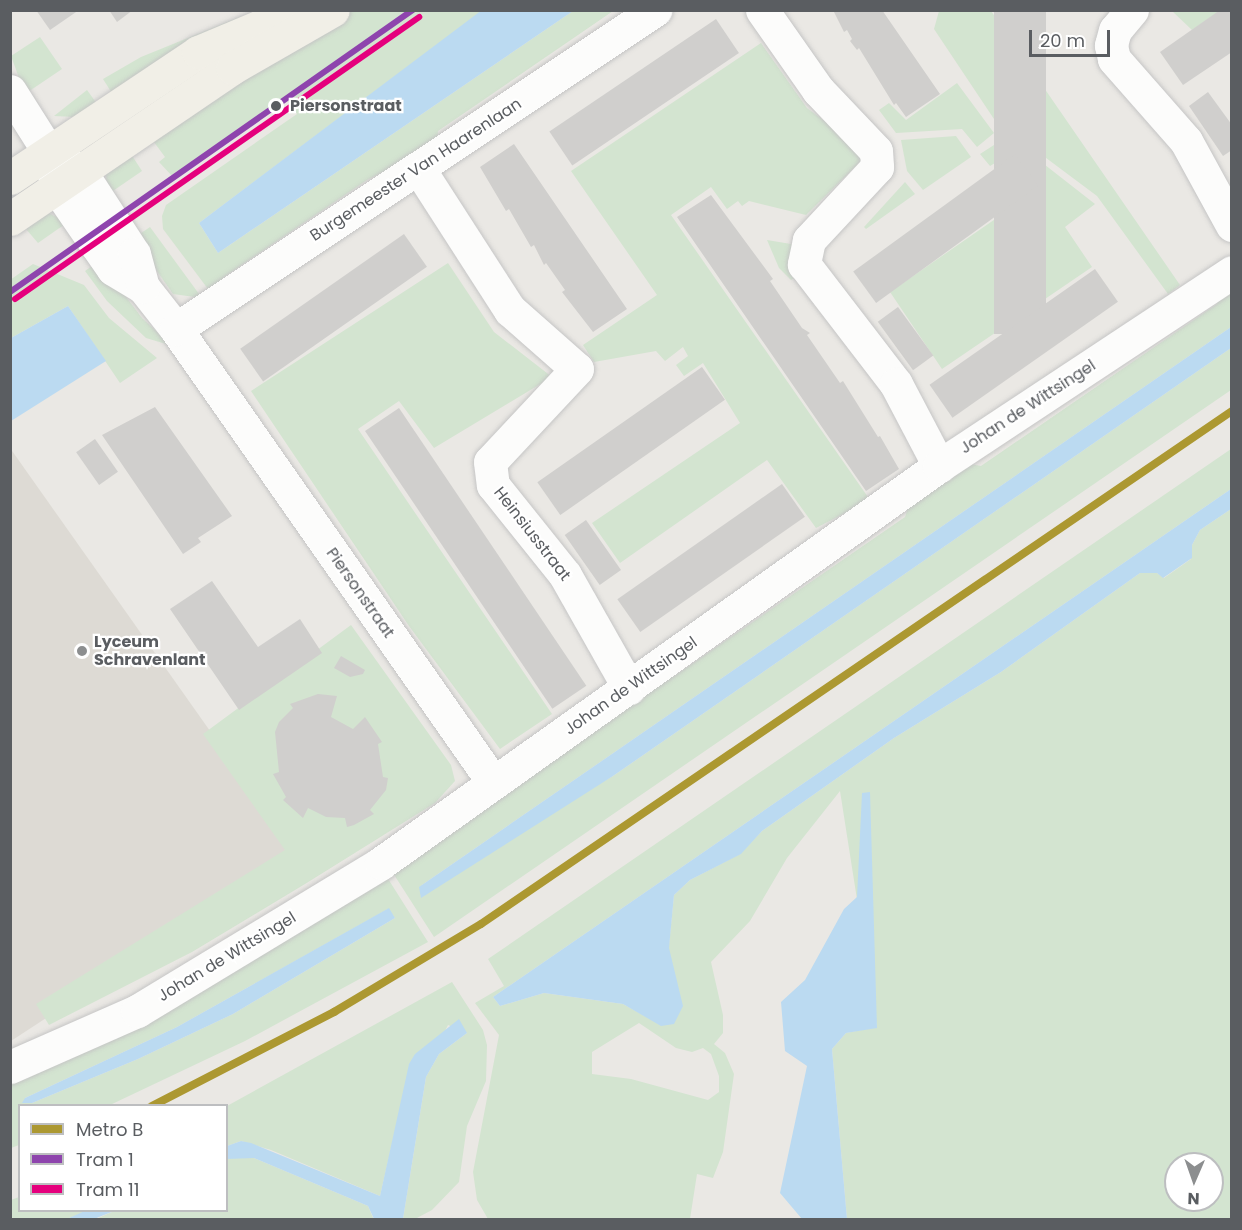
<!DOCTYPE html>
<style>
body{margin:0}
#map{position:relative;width:1242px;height:1230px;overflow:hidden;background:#eae8e4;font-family:Poppins,sans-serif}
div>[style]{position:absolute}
.education>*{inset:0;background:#dddad4}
.green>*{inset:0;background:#d3e4d0}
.water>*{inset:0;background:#bbdaf1}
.building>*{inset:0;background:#d0cfcd;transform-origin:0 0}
.roads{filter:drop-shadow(0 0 2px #c5c5c5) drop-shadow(0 0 2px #c5c5c5)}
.minor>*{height:33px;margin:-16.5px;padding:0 16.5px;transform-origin:16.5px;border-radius:16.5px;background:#fcfcfb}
.major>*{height:33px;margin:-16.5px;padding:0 16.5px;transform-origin:16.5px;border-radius:16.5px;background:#f1efe7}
.tram-1>*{height:6px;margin:-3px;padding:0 3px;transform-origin:3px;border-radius:3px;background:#8e44ad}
.tram-2>*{height:6px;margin:-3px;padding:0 3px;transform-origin:3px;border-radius:3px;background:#e5007d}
.metro-1>*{height:8px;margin:-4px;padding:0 4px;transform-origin:4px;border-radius:4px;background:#ac9831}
.dots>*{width:16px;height:16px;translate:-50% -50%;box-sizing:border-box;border:3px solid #fff;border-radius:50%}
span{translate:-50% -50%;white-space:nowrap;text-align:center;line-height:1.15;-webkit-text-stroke:4.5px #fff;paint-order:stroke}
.stop-label{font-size:16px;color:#5a5d61;font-weight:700}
.left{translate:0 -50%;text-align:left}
.street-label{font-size:16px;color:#5a5d61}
.poi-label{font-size:16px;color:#5a5d61;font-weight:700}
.frame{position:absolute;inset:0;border:12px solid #5a5d61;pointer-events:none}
.legend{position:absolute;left:18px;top:1104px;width:210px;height:108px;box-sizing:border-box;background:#fff;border:2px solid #bdbec0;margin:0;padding:8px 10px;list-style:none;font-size:18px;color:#5a5d61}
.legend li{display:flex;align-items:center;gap:12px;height:30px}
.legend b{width:30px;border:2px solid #bdbec0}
.north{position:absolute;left:1164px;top:1152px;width:60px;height:60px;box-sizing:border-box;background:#fff;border:2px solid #bdbec0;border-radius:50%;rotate:182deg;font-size:16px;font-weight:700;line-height:24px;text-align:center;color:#5a5d61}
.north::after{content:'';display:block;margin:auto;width:21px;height:27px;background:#8c8e8f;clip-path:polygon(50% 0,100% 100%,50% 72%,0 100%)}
.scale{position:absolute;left:1029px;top:30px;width:81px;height:27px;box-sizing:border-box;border:3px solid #5a5d61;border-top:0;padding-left:8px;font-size:18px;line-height:21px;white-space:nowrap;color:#5a5d61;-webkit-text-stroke:4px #fff;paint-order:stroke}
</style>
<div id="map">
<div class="education">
<div style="clip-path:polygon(10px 448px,297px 854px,11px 1041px,10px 1041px)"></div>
</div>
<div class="green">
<div style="clip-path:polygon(349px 11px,482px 11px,199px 223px,218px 253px,573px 11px,613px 11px,438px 131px,437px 144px,367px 180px,224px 277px,214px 297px,163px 229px,162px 216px,166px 205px,297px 114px,285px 98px,172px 176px,159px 162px,165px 157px,148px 134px)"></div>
<div style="clip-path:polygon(939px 11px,991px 11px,1180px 285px,1168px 294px,1097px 196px,994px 119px,934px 29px)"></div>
<div style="clip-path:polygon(1172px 11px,1220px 11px,1192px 30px)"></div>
<div style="clip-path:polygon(242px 16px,115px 98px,103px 79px,141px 57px)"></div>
<div style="clip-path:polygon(40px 37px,62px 69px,25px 94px,11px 56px)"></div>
<div style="clip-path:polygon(761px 43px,807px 108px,857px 145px,865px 157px,806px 215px,749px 201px,742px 206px,738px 201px,727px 209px,711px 187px,671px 215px,870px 500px,816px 528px,767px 460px,620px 563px,592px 523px,740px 423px,703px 363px,684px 376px,676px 365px,688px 356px,683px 347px,665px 361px,656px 351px,594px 362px,583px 345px,657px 295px,571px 171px)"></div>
<div style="clip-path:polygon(957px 83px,994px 133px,977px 147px,962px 129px,896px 133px,879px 110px,889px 103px,906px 120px)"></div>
<div style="clip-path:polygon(87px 90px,100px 108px,75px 117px,54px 116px)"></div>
<div style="clip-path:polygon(956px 136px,971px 157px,923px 190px,907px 171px,901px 140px)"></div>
<div style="clip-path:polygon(1008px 136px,1095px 204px,1065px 227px,1092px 267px,942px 369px,890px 292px,1040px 188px,1015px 151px,990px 166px,980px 154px)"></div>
<div style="clip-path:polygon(127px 148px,142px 171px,107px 195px,106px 173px)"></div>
<div style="clip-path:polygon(905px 182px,915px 194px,866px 229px,864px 227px)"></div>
<div style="clip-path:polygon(48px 213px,68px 222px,38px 243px,20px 222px)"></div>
<div style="clip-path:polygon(150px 227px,202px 298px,173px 294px,134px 238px)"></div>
<div style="clip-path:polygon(767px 240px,797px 245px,799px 275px,791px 280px,779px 268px)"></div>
<div style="clip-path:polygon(99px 261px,142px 318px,167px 341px,166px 344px,146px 338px,107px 301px,85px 271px)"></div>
<div style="clip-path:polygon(448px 263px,494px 332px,552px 377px,434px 448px,399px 401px,358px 429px,552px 714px,500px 749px,409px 626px,251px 391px)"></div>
<div style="clip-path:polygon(33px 264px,84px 285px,109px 318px,157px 358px,120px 383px,68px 306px,11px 338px,10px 280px)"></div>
<div style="clip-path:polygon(1231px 283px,1231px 327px,419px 887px,613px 776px,1231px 348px,1231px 390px,434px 937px,391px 870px,662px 675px,673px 677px,905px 517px,909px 505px,970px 464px,981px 466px,1217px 304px,1220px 291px)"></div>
<div style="clip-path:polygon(evenodd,1231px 449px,1231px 489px,493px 997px,500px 1006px,544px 993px,623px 1004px,661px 1025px,674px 895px,690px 880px,740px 854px,762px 831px,894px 738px,1001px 672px,1140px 573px,1157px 573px,1164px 578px,1191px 559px,1192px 545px,1200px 530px,1231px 509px,1231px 1219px,847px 1219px,832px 1049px,846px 1033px,877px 1027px,840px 791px,787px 858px,750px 921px,711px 962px,723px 1015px,723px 1033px,714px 1044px,725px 1053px,734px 1074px,723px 1152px,713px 1178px,697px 1174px,690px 1219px,488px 1219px,477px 1200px,473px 1172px,499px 1035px,475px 1003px,504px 986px,488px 959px,1231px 449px,639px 1023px,676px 1048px,692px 1052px,703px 1048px,711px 1054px,719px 1076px,719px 1092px,708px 1100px,631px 1079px,592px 1074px,592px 1052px,639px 1023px,1231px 449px,1176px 1164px,1212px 1164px,1212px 1200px,1176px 1200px,1176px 1164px)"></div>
<div style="clip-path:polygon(351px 625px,451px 765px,455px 781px,435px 803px,305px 884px,192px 952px,49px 1025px,36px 1004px,285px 850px,203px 734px)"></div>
<div style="clip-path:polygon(evenodd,385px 874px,428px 942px,245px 1041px,110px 1105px,20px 1106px,19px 1145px,11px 1148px,11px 1083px,385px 874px,388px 909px,395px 918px,233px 1014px,138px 1059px,32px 1103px,25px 1098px,177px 1027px,388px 909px)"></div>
<div style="clip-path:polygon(452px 982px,483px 1030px,487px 1045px,486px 1081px,467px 1126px,459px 1182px,432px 1210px,415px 1219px,403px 1219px,426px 1077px,439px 1054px,467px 1033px,448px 1025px,394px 1135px,380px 1196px,271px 1150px,241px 1141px,227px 1146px,227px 1106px)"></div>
<div style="clip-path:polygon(237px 1156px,254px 1158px,361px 1203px,368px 1206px,374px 1220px,94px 1220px,114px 1211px,226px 1210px,227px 1159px)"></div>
<div style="clip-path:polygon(19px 1197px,20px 1210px,87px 1211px,67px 1219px,11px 1219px,11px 1200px)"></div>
</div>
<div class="water">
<div style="clip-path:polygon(482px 10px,573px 11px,218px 253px,199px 223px)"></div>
<div style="clip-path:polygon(68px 306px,106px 361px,11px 421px,11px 338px)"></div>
<div style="clip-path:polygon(1231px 327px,1231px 348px,613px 776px,421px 898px,419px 887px)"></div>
<div style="clip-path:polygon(1231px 489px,1231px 509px,1200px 530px,1192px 545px,1192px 558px,1163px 578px,1157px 573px,1140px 573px,1001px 672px,894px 738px,762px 831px,741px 854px,690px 880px,674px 895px,669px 948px,683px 1006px,674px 1024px,661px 1026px,623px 1004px,544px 993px,500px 1006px,493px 997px)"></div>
<div style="clip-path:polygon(870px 792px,877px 1028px,846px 1033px,832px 1049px,847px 1219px,802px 1219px,780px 1193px,807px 1066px,785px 1051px,781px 1002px,805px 980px,844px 909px,857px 897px,862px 793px)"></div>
<div style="clip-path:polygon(389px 908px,395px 918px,233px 1014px,138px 1059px,32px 1103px,22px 1103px,25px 1098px,177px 1027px)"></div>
<div style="clip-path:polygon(459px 1019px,467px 1033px,439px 1054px,426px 1077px,403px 1219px,374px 1219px,368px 1206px,361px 1203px,254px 1158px,227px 1159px,227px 1146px,241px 1141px,251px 1143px,380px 1196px,409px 1064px,415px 1054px)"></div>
<div style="clip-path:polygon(87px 1210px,114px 1210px,114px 1211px,94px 1219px,67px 1219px)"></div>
</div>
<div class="building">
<div style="clip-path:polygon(36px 10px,79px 10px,50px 30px)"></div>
<div style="clip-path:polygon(109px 10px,133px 10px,117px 22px)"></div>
<div style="clip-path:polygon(833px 10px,882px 10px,940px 94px,906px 117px,896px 103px,894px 105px,859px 48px,857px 50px,850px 41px,852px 39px,847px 30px,844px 32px)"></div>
<div style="left:994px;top:10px;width:52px;height:324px"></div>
<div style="clip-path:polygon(1220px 10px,1232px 10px,1232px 52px,1183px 85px,1160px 52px)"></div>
<div style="left:716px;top:19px;width:41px;height:201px;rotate:56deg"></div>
<div style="clip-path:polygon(1208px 92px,1232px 125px,1232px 150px,1223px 156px,1189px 106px)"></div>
<div style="clip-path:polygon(514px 144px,627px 309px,593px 332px,562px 292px,565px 290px,546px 263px,544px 265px,534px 245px,531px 247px,509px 209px,506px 211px,480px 167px)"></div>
<div style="left:1015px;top:154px;width:39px;height:200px;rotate:54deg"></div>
<div style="clip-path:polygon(711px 195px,773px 279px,770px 281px,802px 328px,810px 333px,807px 335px,840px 383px,843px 381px,878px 437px,880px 436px,899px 469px,866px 491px,677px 217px)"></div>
<div style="left:404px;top:234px;width:40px;height:200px;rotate:55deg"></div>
<div style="left:1095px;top:269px;width:40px;height:202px;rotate:55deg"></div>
<div style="left:898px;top:307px;width:60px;height:25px;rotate:54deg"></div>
<div style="left:702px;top:367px;width:40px;height:201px;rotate:55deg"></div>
<div style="clip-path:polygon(155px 407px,232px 516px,198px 538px,201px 542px,183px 554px,102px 435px)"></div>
<div style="left:399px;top:408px;width:335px;height:41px;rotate:56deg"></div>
<div style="left:95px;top:439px;width:40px;height:23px;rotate:55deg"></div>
<div style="left:782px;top:484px;width:40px;height:201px;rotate:55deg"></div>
<div style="left:586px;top:520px;width:61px;height:26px;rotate:55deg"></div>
<div style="clip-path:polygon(212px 581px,258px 647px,300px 619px,322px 653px,239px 710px,170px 609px)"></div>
<div style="clip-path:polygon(341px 656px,365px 670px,363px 674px,350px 677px,334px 668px)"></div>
<div style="clip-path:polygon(318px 694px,337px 696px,331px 717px,353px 729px,365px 717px,382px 742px,378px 744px,383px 777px,388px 778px,386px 790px,370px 810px,374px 814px,354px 825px,347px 827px,345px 818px,326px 817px,308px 808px,303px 818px,283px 800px,286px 797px,273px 774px,279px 772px,275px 732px,279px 722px,293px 708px,290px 704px)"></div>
</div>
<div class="roads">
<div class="minor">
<div style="left:762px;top:10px;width:98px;rotate:55deg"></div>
<div style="left:818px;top:90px;width:84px;rotate:46.4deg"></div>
<div style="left:876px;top:151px;width:16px;rotate:86deg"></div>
<div style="left:877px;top:167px;width:100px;rotate:133deg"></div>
<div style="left:809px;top:240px;width:25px;rotate:102deg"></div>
<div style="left:804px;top:264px;width:151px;rotate:52.5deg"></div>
<div style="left:896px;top:384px;width:93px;rotate:62.3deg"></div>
<div style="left:1132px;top:10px;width:26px;rotate:130deg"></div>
<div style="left:1115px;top:30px;width:16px;rotate:105deg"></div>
<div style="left:1111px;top:45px;width:14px;rotate:78deg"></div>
<div style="left:1114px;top:59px;width:109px;rotate:48.7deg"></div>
<div style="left:1186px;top:141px;width:96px;rotate:61.3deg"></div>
<div style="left:10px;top:91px;width:71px;rotate:57.7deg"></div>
<div style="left:48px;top:151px;width:38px;rotate:76deg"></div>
<div style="left:57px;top:188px;width:70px;rotate:55.4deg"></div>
<div style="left:97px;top:246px;width:28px;rotate:55deg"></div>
<div style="left:113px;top:269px;width:35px;rotate:31deg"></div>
<div style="left:143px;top:287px;width:53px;rotate:51.8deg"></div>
<div style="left:176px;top:329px;width:553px;rotate:55.02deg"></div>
<div style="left:57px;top:157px;width:27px;rotate:31deg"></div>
<div style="left:80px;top:171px;width:99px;rotate:57deg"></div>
<div style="left:134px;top:254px;width:34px;rotate:75deg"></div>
<div style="left:419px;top:169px;width:168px;rotate:57.2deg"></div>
<div style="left:510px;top:310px;width:89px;rotate:41.4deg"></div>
<div style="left:577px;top:369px;width:127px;rotate:133.1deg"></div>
<div style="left:490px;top:462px;width:23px;rotate:83deg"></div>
<div style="left:493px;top:485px;width:115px;rotate:51.3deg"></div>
<div style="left:565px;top:575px;width:130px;rotate:60.5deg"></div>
<div style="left:176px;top:329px;width:576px;rotate:-33.66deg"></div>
<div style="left:10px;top:1067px;width:139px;rotate:-23.8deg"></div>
<div style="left:137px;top:1011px;width:285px;rotate:-31.2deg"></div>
<div style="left:381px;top:863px;width:685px;rotate:-35.43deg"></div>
<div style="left:939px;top:466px;width:351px;rotate:-33.5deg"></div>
</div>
<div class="major">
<div style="left:10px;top:178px;width:226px;rotate:-33.8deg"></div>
<div style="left:198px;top:52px;width:106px;rotate:-22.7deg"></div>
<div style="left:10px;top:219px;width:268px;rotate:-34.2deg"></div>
<div style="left:232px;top:68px;width:116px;rotate:-29.9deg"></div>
</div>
</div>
<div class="tram-1">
<div style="left:10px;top:292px;width:492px;rotate:-35deg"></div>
</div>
<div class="tram-2">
<div style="left:15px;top:299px;width:493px;rotate:-34.9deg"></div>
</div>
<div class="metro-1">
<div style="left:152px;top:1106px;width:205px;rotate:-27.3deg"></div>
<div style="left:334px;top:1012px;width:171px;rotate:-30.9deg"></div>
<div style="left:481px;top:924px;width:909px;rotate:-34.34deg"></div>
</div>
<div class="dots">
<div style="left:276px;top:106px;background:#5a5d61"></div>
<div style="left:82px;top:651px;background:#8c8e8f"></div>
</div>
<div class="stop-label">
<span class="left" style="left:290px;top:106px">Piersonstraat</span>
</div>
<div class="street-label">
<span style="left:416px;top:170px;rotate:-33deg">Burgemeester Van Haarenlaan</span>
<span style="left:1028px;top:407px;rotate:-33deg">Johan de Wittsingel</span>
<span style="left:532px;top:534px;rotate:52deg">Heinsiusstraat</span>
<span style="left:360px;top:593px;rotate:55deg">Piersonstraat</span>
<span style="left:631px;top:686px;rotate:-35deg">Johan de Wittsingel</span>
<span style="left:227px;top:957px;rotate:-31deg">Johan de Wittsingel</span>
</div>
<div class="poi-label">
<span class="left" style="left:94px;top:651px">Lyceum<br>Schravenlant</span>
</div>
<div class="frame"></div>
<ul class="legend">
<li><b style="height:8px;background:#ac9831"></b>Metro B</li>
<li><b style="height:8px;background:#8e44ad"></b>Tram 1</li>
<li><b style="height:8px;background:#e5007d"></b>Tram 11</li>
</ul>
<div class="north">N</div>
<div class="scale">20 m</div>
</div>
